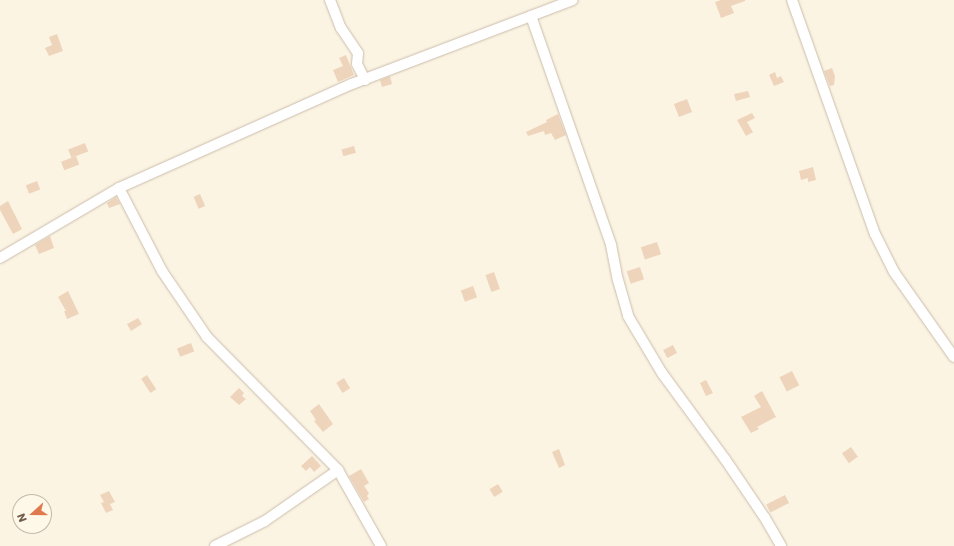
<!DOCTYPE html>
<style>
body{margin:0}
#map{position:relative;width:954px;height:546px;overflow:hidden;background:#fbf4e3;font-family:Poppins,sans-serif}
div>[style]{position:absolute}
.building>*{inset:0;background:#efd4bc;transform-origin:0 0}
.roads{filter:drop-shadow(0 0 1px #ccbcab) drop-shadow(0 0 1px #ccbcab)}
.minor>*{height:10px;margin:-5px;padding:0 5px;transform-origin:5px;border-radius:5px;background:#fff}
span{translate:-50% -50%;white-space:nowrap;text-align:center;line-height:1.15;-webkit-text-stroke:3.5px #fef8e9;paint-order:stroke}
.north{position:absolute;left:12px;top:494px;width:40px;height:40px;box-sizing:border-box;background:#fef8e9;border:1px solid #c6baaa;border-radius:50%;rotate:249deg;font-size:11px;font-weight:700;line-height:16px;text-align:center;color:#725c4b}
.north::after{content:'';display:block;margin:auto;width:14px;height:18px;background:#e07a4e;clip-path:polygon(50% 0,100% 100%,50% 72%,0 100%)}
</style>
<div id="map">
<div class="building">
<div style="clip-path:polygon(721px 0,745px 0,745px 1px,731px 6px,734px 13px,721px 18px,715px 2px)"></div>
<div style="clip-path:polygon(57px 34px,63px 51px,49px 56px,45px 48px,52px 45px,49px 37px)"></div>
<div style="clip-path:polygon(346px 55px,354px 75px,338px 82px,333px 70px,343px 66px,339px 58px)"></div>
<div style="clip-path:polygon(832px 68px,835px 76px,834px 85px,830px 86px,824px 71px)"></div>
<div style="clip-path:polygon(775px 72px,777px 78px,781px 76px,784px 82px,774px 86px,769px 75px)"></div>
<div style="clip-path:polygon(390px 76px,392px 84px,382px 87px,380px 80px)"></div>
<div style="clip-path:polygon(748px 91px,750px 97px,736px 101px,734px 94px)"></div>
<div style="left:687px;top:99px;width:14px;height:14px;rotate:69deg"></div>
<div style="clip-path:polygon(752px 113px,755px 118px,747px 122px,753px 132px,746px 136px,737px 120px)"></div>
<div style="clip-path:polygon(558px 114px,566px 135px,555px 140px,551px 133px,545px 135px,544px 131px,528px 136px,526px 132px,547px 122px,546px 120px)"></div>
<div style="left:85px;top:143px;width:9px;height:18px;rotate:69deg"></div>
<div style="left:354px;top:146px;width:7px;height:13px;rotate:74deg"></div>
<div style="left:76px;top:156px;width:9px;height:16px;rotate:69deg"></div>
<div style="clip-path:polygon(813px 167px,816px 180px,808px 182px,808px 178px,801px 180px,799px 171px)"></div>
<div style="left:37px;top:181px;width:9px;height:12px;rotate:69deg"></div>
<div style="left:200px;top:194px;width:13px;height:7px;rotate:67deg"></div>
<div style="clip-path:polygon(116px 197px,120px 204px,109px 208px,107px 203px)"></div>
<div style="clip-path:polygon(8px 201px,22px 229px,13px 234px,0 210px,0 206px)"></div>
<div style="clip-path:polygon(50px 236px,54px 248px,39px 254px,35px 245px)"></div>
<div style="left:657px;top:242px;width:13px;height:17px;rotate:72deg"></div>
<div style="left:640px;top:267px;width:13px;height:14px;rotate:72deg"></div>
<div style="left:494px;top:272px;width:18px;height:9px;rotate:71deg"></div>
<div style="left:473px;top:286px;width:12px;height:13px;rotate:70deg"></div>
<div style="clip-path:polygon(68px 291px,79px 314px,67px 319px,64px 311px,66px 311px,58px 297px)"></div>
<div style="clip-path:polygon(138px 318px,142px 324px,131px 331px,127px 324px)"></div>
<div style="left:191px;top:343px;width:9px;height:15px;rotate:69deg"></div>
<div style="left:673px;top:345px;width:9px;height:11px;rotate:63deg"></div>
<div style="left:792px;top:371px;width:16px;height:14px;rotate:63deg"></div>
<div style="left:147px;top:375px;width:17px;height:7px;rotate:57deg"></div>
<div style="left:344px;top:378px;width:12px;height:9px;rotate:59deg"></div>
<div style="clip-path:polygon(706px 380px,713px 393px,706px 396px,700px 383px)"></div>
<div style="clip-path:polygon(239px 388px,244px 393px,242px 396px,246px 399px,239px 405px,230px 397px)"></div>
<div style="clip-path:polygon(762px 391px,776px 417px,757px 427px,759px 429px,751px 433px,741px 417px,761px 407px,754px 396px)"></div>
<div style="clip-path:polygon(319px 404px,333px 424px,323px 432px,314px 421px,316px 420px,310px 411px)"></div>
<div style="left:851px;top:447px;width:12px;height:11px;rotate:55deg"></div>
<div style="clip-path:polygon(559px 449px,565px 465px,559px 468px,552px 452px)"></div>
<div style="clip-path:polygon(312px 456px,321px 466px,314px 472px,310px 467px,306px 471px,301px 466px)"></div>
<div style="clip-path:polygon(361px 469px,369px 483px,364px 486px,369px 493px,367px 496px,369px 499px,364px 502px,349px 476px)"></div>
<div style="left:498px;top:484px;width:9px;height:10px;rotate:58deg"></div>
<div style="clip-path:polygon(109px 491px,115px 502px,110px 504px,113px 510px,106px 513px,101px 503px,104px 502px,100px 495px)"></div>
<div style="left:785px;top:495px;width:9px;height:21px;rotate:63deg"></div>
</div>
<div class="roads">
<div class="minor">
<div style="left:330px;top:0;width:30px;rotate:69deg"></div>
<div style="left:341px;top:28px;width:30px;rotate:56deg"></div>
<div style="left:358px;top:53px;width:11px;rotate:95deg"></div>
<div style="left:357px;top:64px;width:18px;rotate:63deg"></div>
<div style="left:792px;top:0;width:248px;rotate:70.5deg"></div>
<div style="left:875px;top:234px;width:42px;rotate:63.4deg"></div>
<div style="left:894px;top:272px;width:104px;rotate:54.8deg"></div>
<div style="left:531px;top:16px;width:243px;rotate:70.7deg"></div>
<div style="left:611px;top:245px;width:36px;rotate:79deg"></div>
<div style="left:618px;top:280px;width:37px;rotate:74deg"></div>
<div style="left:628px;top:316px;width:66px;rotate:59.2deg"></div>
<div style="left:662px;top:373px;width:107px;rotate:53.8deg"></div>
<div style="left:725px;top:459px;width:71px;rotate:55.9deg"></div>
<div style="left:765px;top:518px;width:32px;rotate:60deg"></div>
<div style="left:119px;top:188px;width:93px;rotate:62.6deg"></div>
<div style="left:162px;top:271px;width:80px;rotate:55.7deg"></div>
<div style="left:207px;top:337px;width:187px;rotate:45.4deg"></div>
<div style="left:338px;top:470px;width:87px;rotate:60.5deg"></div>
<div style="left:0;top:258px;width:138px;rotate:-30.5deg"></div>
<div style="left:119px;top:188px;width:255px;rotate:-24.1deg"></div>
<div style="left:352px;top:84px;width:236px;rotate:-20.8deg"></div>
<div style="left:215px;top:546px;width:56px;rotate:-26.6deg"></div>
<div style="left:265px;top:521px;width:89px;rotate:-34.9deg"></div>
</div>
</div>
<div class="north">N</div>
</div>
